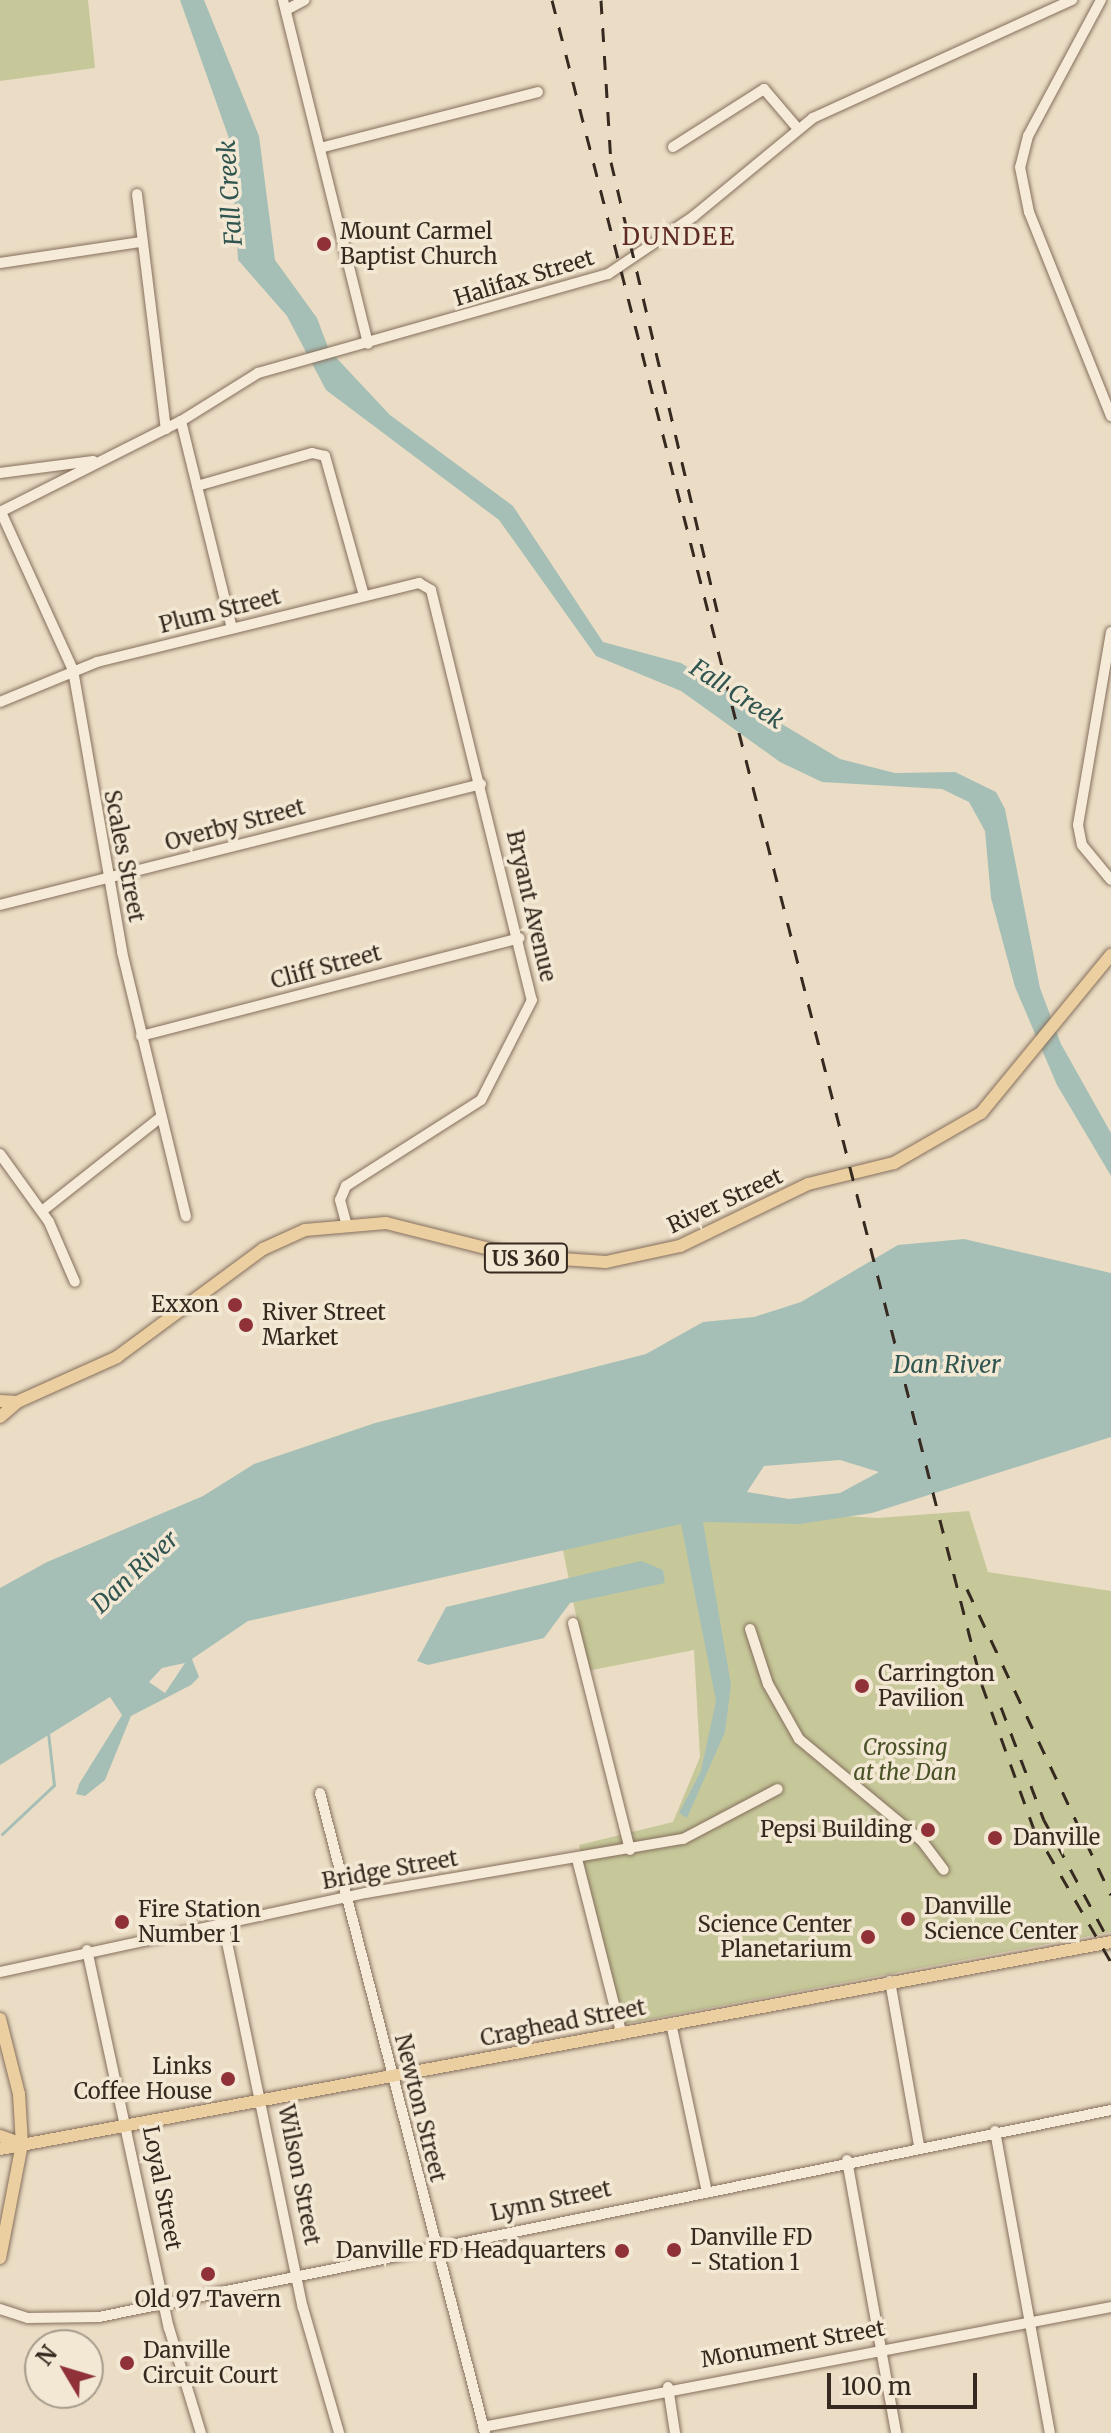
<!DOCTYPE html>
<style>
body{margin:0}
#map{position:relative;width:1111px;height:2433px;overflow:hidden;background:#ebddc5;font-family:Merriweather,serif}
div>[style]{position:absolute}
.green>*{inset:0;background:#c6c89a}
.water>*{inset:0;background:#a6bfb6}
.stream>*{height:3px;margin:-1.5px;padding:0 1.5px;transform-origin:1.5px;border-radius:1.5px;background:#a6bfb6}
.roads{filter:drop-shadow(0 0 2px #856f5c) drop-shadow(0 0 2px #856f5c)}
.minor>*{height:10px;margin:-5px;padding:0 5px;transform-origin:5px;border-radius:5px;background:#f6ebd8}
.major>*{height:12px;margin:-6px;padding:0 6px;transform-origin:6px;border-radius:6px;background:#eccfa0}
.rail>*{height:3px;margin-top:-1.5px;transform-origin:0;background:repeating-linear-gradient(90deg,#36291f 0 14px,transparent 0 28px)}
.dots>*{width:22px;height:22px;translate:-50% -50%;box-sizing:border-box;border:4px solid #f3e8d4;border-radius:50%}
span{translate:-50% -50%;white-space:nowrap;text-align:center;line-height:1.15;-webkit-text-stroke:7px #f3e8d4;paint-order:stroke}
.shield-label span{padding:2px 6px;background:#f3e8d4;border:2px solid;border-radius:6px;-webkit-text-stroke-width:0}
.shield-label{font-size:20px;color:#36291f;font-weight:700}
.poi-label{font-size:22px;color:#36291f}
.left{translate:0 -50%;text-align:left}
.right{translate:-100% -50%;text-align:right}
.street-label{font-size:22px;color:#36291f}
.park-label{font-size:22px;color:#495127;font-style:italic}
.water-label{font-size:24px;color:#305550;font-style:italic}
.neighbourhood-label{font-size:24px;color:#5f2b22;letter-spacing:2px}
.north{position:absolute;left:24px;top:2329px;width:80px;height:80px;box-sizing:border-box;background:#f3e8d4;border:2px solid #a79c8c;border-radius:50%;rotate:308deg;font-size:22px;font-weight:700;line-height:32px;text-align:center;color:#36291f}
.north::after{content:'';display:block;margin:auto;width:28px;height:36px;background:#8f3137;clip-path:polygon(50% 0,100% 100%,50% 72%,0 100%)}
.scale{position:absolute;left:827px;top:2373px;width:150px;height:36px;box-sizing:border-box;border:4px solid #36291f;border-top:0;padding-left:10px;font-size:24px;line-height:28px;white-space:nowrap;color:#36291f;-webkit-text-stroke:6px #f3e8d4;paint-order:stroke}
</style>
<div id="map">
<div class="green">
<div style="clip-path:polygon(0 0,88px 0,95px 68px,0 81px)"></div>
<div style="clip-path:polygon(969px 1511px,988px 1572px,1111px 1591px,1111px 1932px,624px 2024px,579px 1845px,673px 1822px,700px 1757px,694px 1650px,587px 1671px,560px 1535px,774px 1512px,878px 1518px)"></div>
</div>
<div class="water">
<div style="clip-path:polygon(180px 0,204px 0,259px 136px,275px 260px,317px 318px,329px 350px,390px 415px,513px 506px,603px 642px,681px 663px,840px 759px,895px 773px,955px 772px,996px 792px,1005px 809px,1040px 988px,1061px 1044px,1111px 1133px,1111px 1176px,1057px 1085px,1015px 987px,991px 898px,985px 831px,969px 802px,942px 789px,822px 782px,780px 762px,681px 691px,596px 656px,499px 520px,326px 390px,287px 316px,238px 260px,231px 144px)"></div>
<div style="clip-path:polygon(evenodd,964px 1239px,1111px 1273px,1111px 1437px,872px 1513px,800px 1524px,703px 1522px,731px 1685px,725px 1732px,687px 1818px,679px 1813px,701px 1771px,716px 1701px,681px 1524px,248px 1621px,192px 1659px,199px 1677px,191px 1685px,131px 1716px,105px 1780px,85px 1796px,76px 1794px,79px 1784px,122px 1715px,110px 1697px,0 1765px,0 1588px,47px 1562px,203px 1496px,254px 1464px,375px 1423px,646px 1354px,703px 1322px,754px 1317px,801px 1302px,898px 1245px,964px 1239px,840px 1460px,879px 1472px,840px 1493px,789px 1499px,747px 1492px,764px 1466px,840px 1460px,964px 1239px,185px 1663px,165px 1693px,149px 1682px,162px 1668px,185px 1663px)"></div>
<div style="clip-path:polygon(641px 1561px,663px 1570px,665px 1583px,570px 1603px,544px 1638px,428px 1665px,417px 1661px,446px 1607px)"></div>
</div>
<div class="stream">
<div style="left:2px;top:1834px;width:71px;rotate:-43.3deg"></div>
<div style="left:54px;top:1785px;width:53px;rotate:-96.5deg"></div>
</div>
<div class="roads">
<div class="minor">
<div style="left:283px;top:0;width:354px;rotate:76.1deg"></div>
<div style="left:1101px;top:0;width:154px;rotate:118.2deg"></div>
<div style="left:1028px;top:136px;width:32px;rotate:104deg"></div>
<div style="left:1020px;top:167px;width:46px;rotate:78.7deg"></div>
<div style="left:1029px;top:212px;width:220px;rotate:68.1deg"></div>
<div style="left:286px;top:10px;width:21px;rotate:-28deg"></div>
<div style="left:673px;top:147px;width:108px;rotate:-32.5deg"></div>
<div style="left:764px;top:89px;width:52px;rotate:49.6deg"></div>
<div style="left:320px;top:148px;width:225px;rotate:-14.4deg"></div>
<div style="left:137px;top:194px;width:237px;rotate:83deg"></div>
<div style="left:0;top:263px;width:143px;rotate:-8.5deg"></div>
<div style="left:181px;top:421px;width:213px;rotate:76.2deg"></div>
<div style="left:0;top:473px;width:94px;rotate:-7.4deg"></div>
<div style="left:197px;top:486px;width:120px;rotate:-16deg"></div>
<div style="left:312px;top:453px;width:13px;rotate:13deg"></div>
<div style="left:325px;top:456px;width:145px;rotate:74.4deg"></div>
<div style="left:0;top:512px;width:203px;rotate:-26.7deg"></div>
<div style="left:181px;top:421px;width:91px;rotate:-31.9deg"></div>
<div style="left:258px;top:373px;width:364px;rotate:-15.8deg"></div>
<div style="left:608px;top:274px;width:104px;rotate:-34deg"></div>
<div style="left:694px;top:216px;width:154px;rotate:-39.5deg"></div>
<div style="left:813px;top:118px;width:285px;rotate:-24.5deg"></div>
<div style="left:1px;top:512px;width:174px;rotate:65.5deg"></div>
<div style="left:73px;top:670px;width:286px;rotate:80.1deg"></div>
<div style="left:122px;top:952px;width:272px;rotate:76.4deg"></div>
<div style="left:1111px;top:632px;width:196px;rotate:99.7deg"></div>
<div style="left:1078px;top:825px;width:20px;rotate:79deg"></div>
<div style="left:1082px;top:845px;width:45px;rotate:50.4deg"></div>
<div style="left:0;top:702px;width:105px;rotate:-22.4deg"></div>
<div style="left:97px;top:662px;width:332px;rotate:-13.8deg"></div>
<div style="left:419px;top:583px;width:14px;rotate:30deg"></div>
<div style="left:431px;top:590px;width:422px;rotate:76.2deg"></div>
<div style="left:532px;top:1000px;width:112px;rotate:117deg"></div>
<div style="left:481px;top:1100px;width:160px;rotate:147.5deg"></div>
<div style="left:346px;top:1186px;width:15px;rotate:113deg"></div>
<div style="left:340px;top:1200px;width:23px;rotate:75deg"></div>
<div style="left:0;top:905px;width:496px;rotate:-14.1deg"></div>
<div style="left:141px;top:1036px;width:391px;rotate:-14.5deg"></div>
<div style="left:0;top:1154px;width:84px;rotate:54.2deg"></div>
<div style="left:49px;top:1222px;width:65px;rotate:66.6deg"></div>
<div style="left:42px;top:1211px;width:152px;rotate:-38.3deg"></div>
<div style="left:573px;top:1623px;width:234px;rotate:75.9deg"></div>
<div style="left:750px;top:1629px;width:58px;rotate:71.9deg"></div>
<div style="left:768px;top:1684px;width:63px;rotate:60.6deg"></div>
<div style="left:799px;top:1739px;width:160px;rotate:39.7deg"></div>
<div style="left:922px;top:1841px;width:36px;rotate:53deg"></div>
<div style="left:320px;top:1793px;width:661px;rotate:75.54deg"></div>
<div style="left:577px;top:1859px;width:179px;rotate:75.7deg"></div>
<div style="left:223px;top:1923px;width:393px;rotate:78.3deg"></div>
<div style="left:303px;top:2308px;width:130px;rotate:73.9deg"></div>
<div style="left:87px;top:1950px;width:387px;rotate:77.8deg"></div>
<div style="left:169px;top:2328px;width:110px;rotate:73.1deg"></div>
<div style="left:0;top:1972px;width:374px;rotate:-12.2deg"></div>
<div style="left:366px;top:1893px;width:322px;rotate:-9.7deg"></div>
<div style="left:683px;top:1839px;width:107px;rotate:-27.8deg"></div>
<div style="left:890px;top:1981px;width:167px;rotate:80deg"></div>
<div style="left:671px;top:2023px;width:168px;rotate:78deg"></div>
<div style="left:995px;top:2131px;width:307px;rotate:79.7deg"></div>
<div style="left:847px;top:2160px;width:277px;rotate:79.8deg"></div>
<div style="left:0;top:2309px;width:29px;rotate:18deg"></div>
<div style="left:28px;top:2318px;width:71px;rotate:-0.8deg"></div>
<div style="left:99px;top:2317px;width:1033px;rotate:-11.56deg"></div>
<div style="left:668px;top:2387px;width:47px;rotate:81.3deg"></div>
<div style="left:483px;top:2427px;width:639px;rotate:-10.82deg"></div>
</div>
<div class="major">
<div style="left:0;top:1401px;width:17px;rotate:3deg"></div>
<div style="left:17px;top:1402px;width:110px;rotate:-24.2deg"></div>
<div style="left:117px;top:1357px;width:182px;rotate:-36.5deg"></div>
<div style="left:263px;top:1249px;width:46px;rotate:-24.3deg"></div>
<div style="left:305px;top:1230px;width:81px;rotate:-4.9deg"></div>
<div style="left:386px;top:1223px;width:135px;rotate:14.1deg"></div>
<div style="left:517px;top:1256px;width:89px;rotate:3.9deg"></div>
<div style="left:606px;top:1262px;width:76px;rotate:-12.2deg"></div>
<div style="left:680px;top:1246px;width:142px;rotate:-25.8deg"></div>
<div style="left:808px;top:1184px;width:89px;rotate:-13.7deg"></div>
<div style="left:894px;top:1163px;width:100px;rotate:-29.9deg"></div>
<div style="left:981px;top:1113px;width:205px;rotate:-50.6deg"></div>
<div style="left:0;top:1417px;width:23px;rotate:-41deg"></div>
<div style="left:0;top:2019px;width:77px;rotate:75.8deg"></div>
<div style="left:19px;top:2094px;width:50px;rotate:86.6deg"></div>
<div style="left:22px;top:2144px;width:116px;rotate:100.9deg"></div>
<div style="left:0;top:2136px;width:23px;rotate:20deg"></div>
<div style="left:0;top:2149px;width:1130px;rotate:-10.55deg"></div>
</div>
</div>
<div class="rail">
<div style="left:552px;top:0;width:1739px;rotate:75.68deg"></div>
<div style="left:982px;top:1685px;width:151px;rotate:70.2deg"></div>
<div style="left:1033px;top:1827px;width:156px;rotate:60deg"></div>
<div style="left:601px;top:0;width:162px;rotate:86.5deg"></div>
<div style="left:611px;top:162px;width:474px;rotate:76.7deg"></div>
<div style="left:967px;top:1589px;width:338px;rotate:64.8deg"></div>
<div style="left:1001px;top:1707px;width:121px;rotate:69.2deg"></div>
<div style="left:1044px;top:1820px;width:135px;rotate:61.7deg"></div>
</div>
<div class="dots">
<div style="left:324px;top:244px;background:#8f3137"></div>
<div style="left:235px;top:1305px;background:#8f3137"></div>
<div style="left:246px;top:1325px;background:#8f3137"></div>
<div style="left:862px;top:1686px;background:#8f3137"></div>
<div style="left:928px;top:1830px;background:#8f3137"></div>
<div style="left:995px;top:1838px;background:#8f3137"></div>
<div style="left:908px;top:1919px;background:#8f3137"></div>
<div style="left:122px;top:1922px;background:#8f3137"></div>
<div style="left:868px;top:1937px;background:#8f3137"></div>
<div style="left:228px;top:2079px;background:#8f3137"></div>
<div style="left:674px;top:2250px;background:#8f3137"></div>
<div style="left:622px;top:2251px;background:#8f3137"></div>
<div style="left:208px;top:2274px;background:#8f3137"></div>
<div style="left:127px;top:2363px;background:#8f3137"></div>
</div>
<div class="shield-label">
<span style="left:526px;top:1258px">US 360</span>
</div>
<div class="poi-label">
<span class="left" style="left:340px;top:244px">Mount Carmel<br>Baptist Church</span>
<span class="right" style="left:219px;top:1305px">Exxon</span>
<span class="left" style="left:262px;top:1325px">River Street<br>Market</span>
<span class="left" style="left:878px;top:1686px">Carrington<br>Pavilion</span>
<span class="right" style="left:912px;top:1830px">Pepsi Building</span>
<span class="left" style="left:1013px;top:1838px">Danville</span>
<span class="left" style="left:924px;top:1919px">Danville<br>Science Center</span>
<span class="left" style="left:138px;top:1922px">Fire Station<br>Number 1</span>
<span class="right" style="left:852px;top:1937px">Science Center<br>Planetarium</span>
<span class="right" style="left:212px;top:2079px">Links<br>Coffee House</span>
<span class="left" style="left:690px;top:2250px">Danville FD<br>- Station 1</span>
<span class="right" style="left:606px;top:2251px">Danville FD Headquarters</span>
<span style="left:208px;top:2300px">Old 97 Tavern</span>
<span class="left" style="left:143px;top:2363px">Danville<br>Circuit Court</span>
</div>
<div class="street-label">
<span style="left:524px;top:278px;rotate:-17deg">Halifax Street</span>
<span style="left:220px;top:611px;rotate:-14deg">Plum Street</span>
<span style="left:235px;top:825px;rotate:-15deg">Overby Street</span>
<span style="left:124px;top:856px;rotate:79deg">Scales Street</span>
<span style="left:531px;top:906px;rotate:77deg">Bryant Avenue</span>
<span style="left:326px;top:967px;rotate:-15deg">Cliff Street</span>
<span style="left:725px;top:1201px;rotate:-25deg">River Street</span>
<span style="left:390px;top:1870px;rotate:-10deg">Bridge Street</span>
<span style="left:563px;top:2023px;rotate:-11deg">Craghead Street</span>
<span style="left:420px;top:2108px;rotate:76deg">Newton Street</span>
<span style="left:299px;top:2175px;rotate:79deg">Wilson Street</span>
<span style="left:162px;top:2188px;rotate:79deg">Loyal Street</span>
<span style="left:551px;top:2201px;rotate:-12deg">Lynn Street</span>
<span style="left:793px;top:2344px;rotate:-10deg">Monument Street</span>
</div>
<div class="park-label">
<span style="left:905px;top:1760px">Crossing<br>at the Dan</span>
</div>
<div class="water-label">
<span style="left:230px;top:193px;rotate:-94deg">Fall Creek</span>
<span style="left:737px;top:694px;rotate:33deg">Fall Creek</span>
<span style="left:947px;top:1365px">Dan River</span>
<span style="left:135px;top:1572px;rotate:-43deg">Dan River</span>
</div>
<div class="neighbourhood-label">
<span style="left:679px;top:237px">DUNDEE</span>
</div>
<div class="north">N</div>
<div class="scale">100 m</div>
</div>
